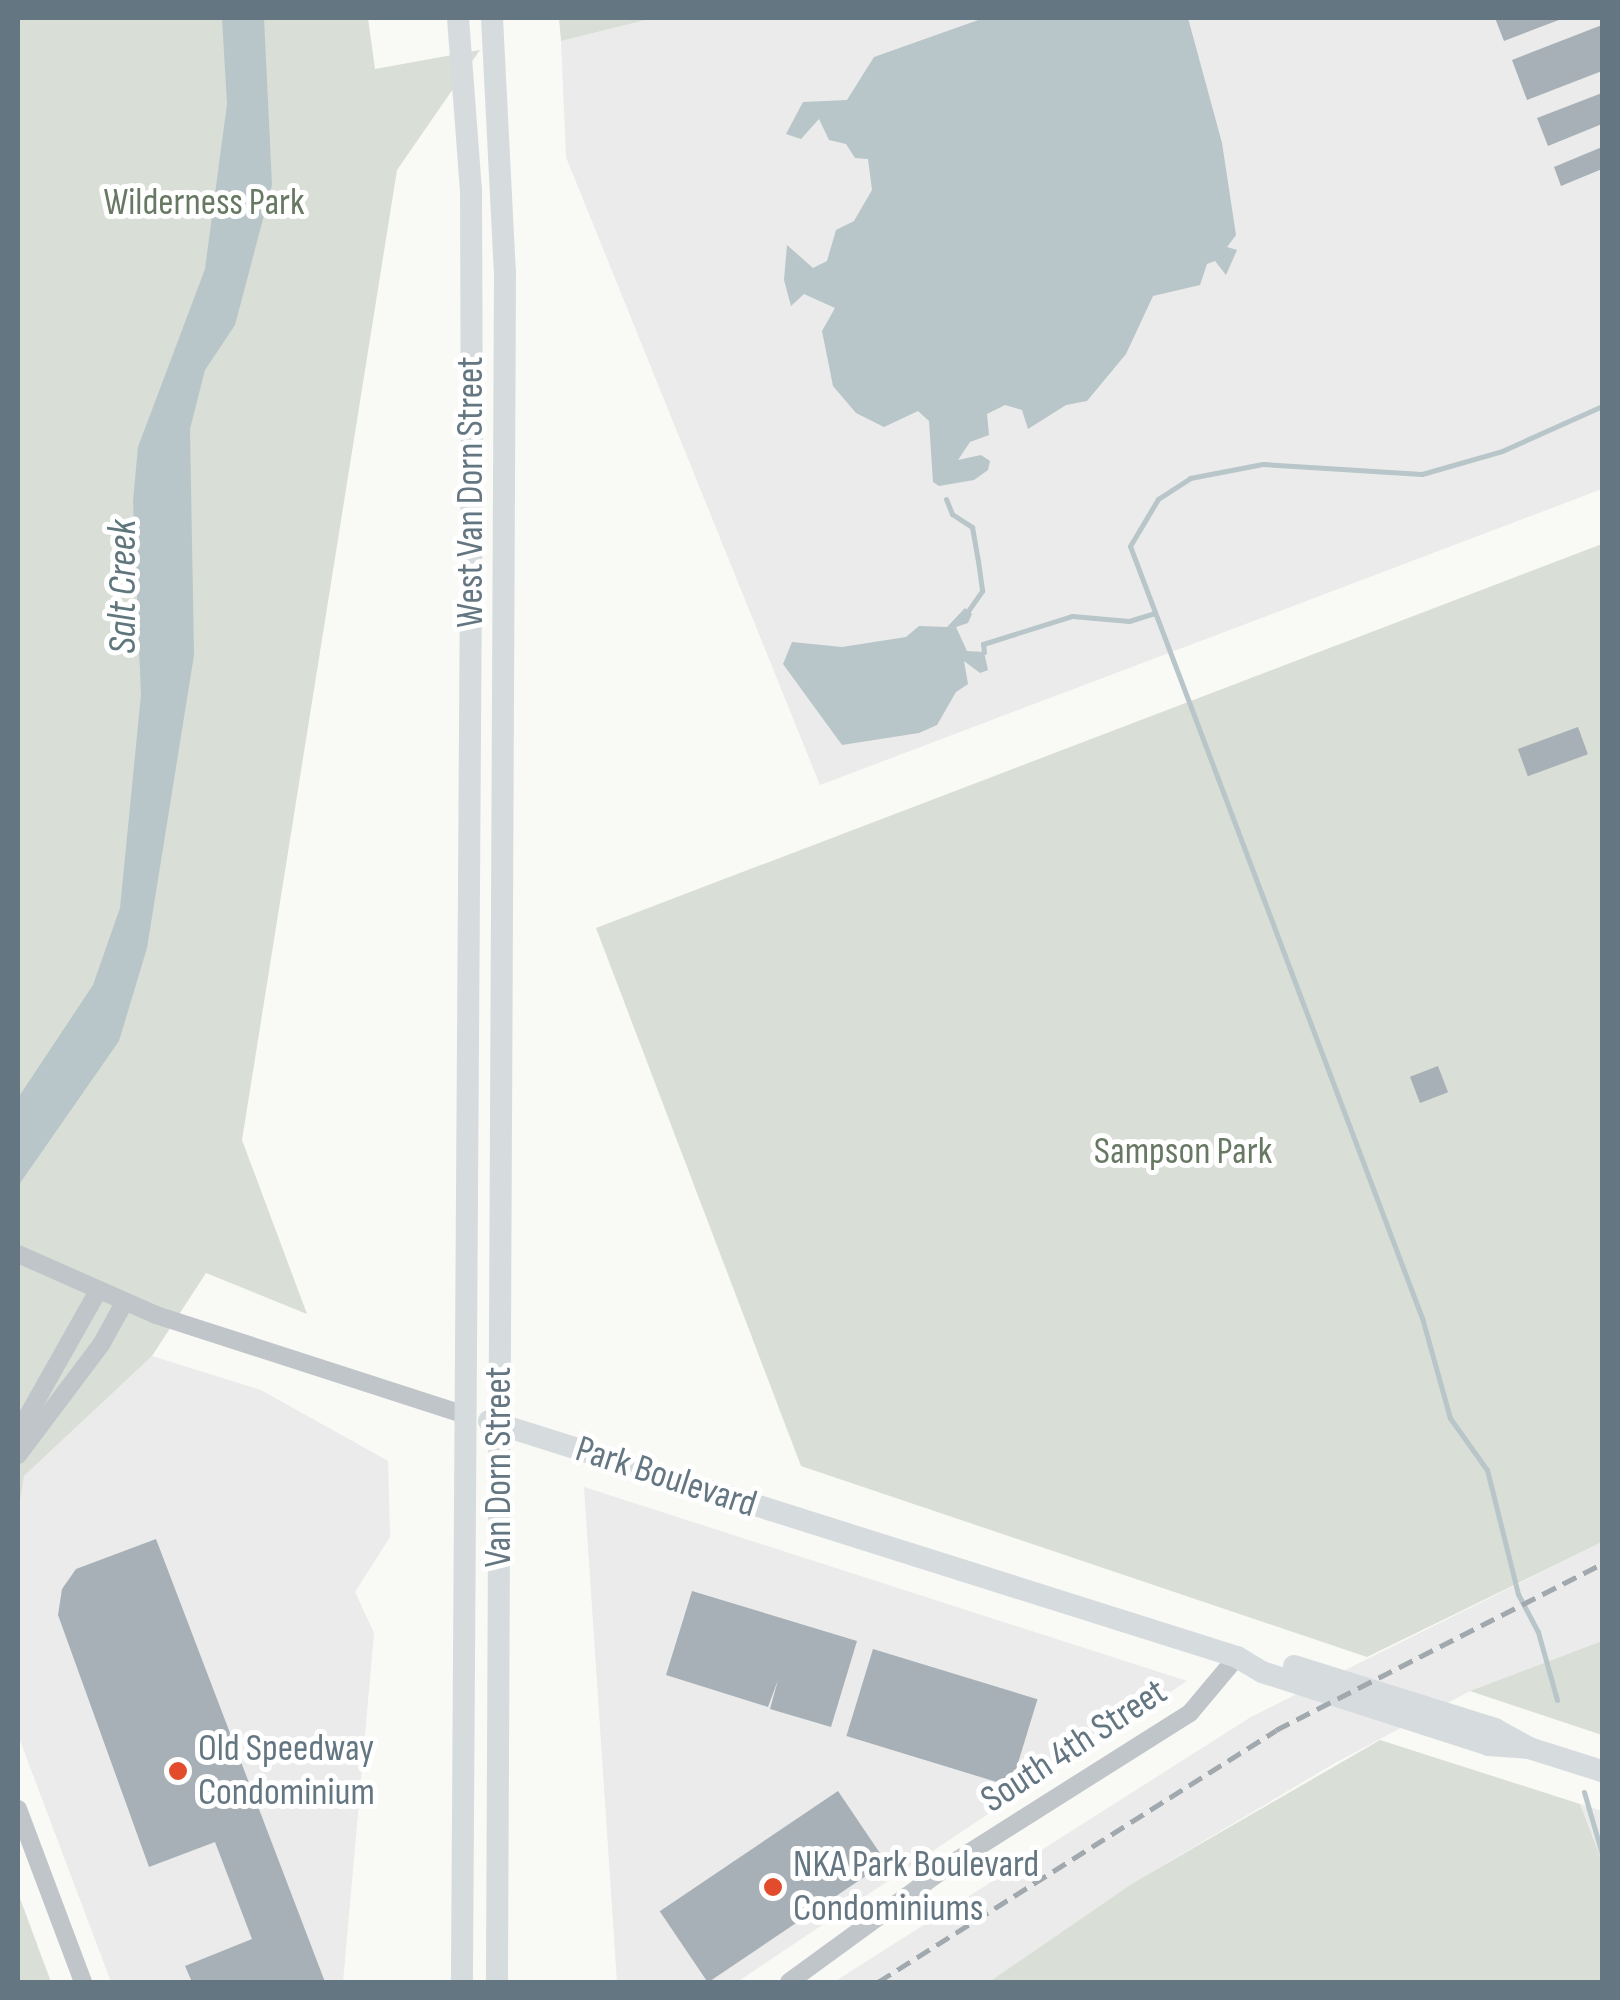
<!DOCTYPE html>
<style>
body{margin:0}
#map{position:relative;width:1620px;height:2000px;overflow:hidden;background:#f9f9f6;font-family:"Sofia Sans Condensed",sans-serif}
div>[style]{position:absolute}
.built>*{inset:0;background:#eaebea}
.green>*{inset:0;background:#d9ded6}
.water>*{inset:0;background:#b8c5c9}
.stream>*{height:5px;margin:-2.5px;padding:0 2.5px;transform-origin:2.5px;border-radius:2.5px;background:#b8c5c9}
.building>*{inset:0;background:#a7b0b6;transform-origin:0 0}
.minor>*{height:18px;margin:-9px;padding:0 9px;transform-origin:9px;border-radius:9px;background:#c0c5c9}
.major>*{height:22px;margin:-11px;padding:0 11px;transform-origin:11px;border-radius:11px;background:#d6dbde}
.rail>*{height:5px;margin-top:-2.5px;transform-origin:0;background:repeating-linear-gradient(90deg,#a1a9ae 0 15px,transparent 0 23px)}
.dots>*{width:28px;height:28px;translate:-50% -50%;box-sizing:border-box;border:5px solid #fff;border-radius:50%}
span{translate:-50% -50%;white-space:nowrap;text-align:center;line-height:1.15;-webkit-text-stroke:10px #fff;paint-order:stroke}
.park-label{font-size:38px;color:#687963}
.street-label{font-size:38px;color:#647681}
.poi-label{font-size:38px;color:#647681}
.left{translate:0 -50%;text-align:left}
.water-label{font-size:40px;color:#5f767c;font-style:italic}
.frame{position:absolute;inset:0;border:20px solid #647681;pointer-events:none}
</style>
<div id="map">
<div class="built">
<div style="clip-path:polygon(654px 18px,1602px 18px,1602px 489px,820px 785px,566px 157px,561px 41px)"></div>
<div style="clip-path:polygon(152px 1356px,261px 1390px,388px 1461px,390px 1537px,355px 1592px,374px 1633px,343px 1982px,111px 1982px,18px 1735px,18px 1514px,24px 1476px)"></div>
<div style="clip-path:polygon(584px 1487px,1187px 1681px,737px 1982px,617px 1982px)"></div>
<div style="clip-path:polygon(1602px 1542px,1602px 1641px,1470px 1691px,1335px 1763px,1133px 1883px,989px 1982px,834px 1982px,1251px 1717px)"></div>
<div style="clip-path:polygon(1580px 1804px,1602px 1811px,1602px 1861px)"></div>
</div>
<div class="green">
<div style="clip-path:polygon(18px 18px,368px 18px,375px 69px,480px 50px,397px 170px,242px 1140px,307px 1314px,206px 1273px,152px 1356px,24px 1476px,18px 1514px)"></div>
<div style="clip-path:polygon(559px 18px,654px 18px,561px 41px)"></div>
<div style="clip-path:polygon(1602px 544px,1602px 1542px,1367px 1657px,801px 1466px,596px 928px)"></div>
<div style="clip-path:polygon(1602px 1641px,1602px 1735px,1470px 1691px)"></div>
<div style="clip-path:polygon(1380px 1740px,1580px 1804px,1602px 1861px,1602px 1982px,989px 1982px,1133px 1883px)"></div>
<div style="clip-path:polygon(18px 1893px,51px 1982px,18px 1982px)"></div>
</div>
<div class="water">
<div style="clip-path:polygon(222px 18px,264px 18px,272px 185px,235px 325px,205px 370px,190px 429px,194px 655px,147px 948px,119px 1041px,18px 1186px,18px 1098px,93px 985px,120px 908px,141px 695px,133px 501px,138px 447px,205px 269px,227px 104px)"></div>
<div style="clip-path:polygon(984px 18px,1188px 18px,1222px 143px,1236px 235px,1227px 247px,1237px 250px,1226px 275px,1215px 261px,1207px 264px,1200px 285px,1153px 296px,1126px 354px,1087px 401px,1066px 405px,1028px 429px,1022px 410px,1005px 405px,987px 414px,989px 435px,970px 442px,958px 460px,981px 455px,990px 461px,988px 470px,974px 480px,939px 486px,933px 482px,929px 421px,918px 411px,884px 427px,856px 413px,833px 386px,822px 331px,835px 308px,804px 294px,791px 306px,784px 280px,787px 245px,813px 268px,827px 261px,836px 230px,854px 221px,872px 190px,868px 159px,855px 158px,846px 144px,829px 140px,819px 119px,801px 139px,786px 134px,803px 102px,847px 100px,874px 57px)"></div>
<div style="clip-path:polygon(965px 608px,972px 614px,968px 623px,956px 627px,967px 651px,984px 652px,988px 670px,980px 673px,964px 661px,968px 684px,956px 692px,937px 725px,919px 733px,842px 745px,783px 664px,792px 642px,842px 647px,906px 637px,919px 626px,947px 627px)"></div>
</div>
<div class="stream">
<div style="left:946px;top:499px;width:16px;rotate:68deg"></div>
<div style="left:952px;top:514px;width:24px;rotate:33deg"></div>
<div style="left:972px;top:527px;width:35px;rotate:80deg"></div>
<div style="left:978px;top:561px;width:30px;rotate:82deg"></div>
<div style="left:982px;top:591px;width:24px;rotate:125deg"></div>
<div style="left:984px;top:652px;width:8px;rotate:-97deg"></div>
<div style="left:983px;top:644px;width:93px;rotate:-17.5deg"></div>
<div style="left:1072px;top:616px;width:57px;rotate:5deg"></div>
<div style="left:1129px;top:621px;width:24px;rotate:-17deg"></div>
<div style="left:1557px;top:1700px;width:71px;rotate:-105.6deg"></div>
<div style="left:1538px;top:1632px;width:43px;rotate:-117.8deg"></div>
<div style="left:1518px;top:1594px;width:128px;rotate:-104deg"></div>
<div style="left:1487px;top:1470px;width:64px;rotate:-125.4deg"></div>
<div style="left:1450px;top:1418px;width:104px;rotate:-105.6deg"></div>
<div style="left:1422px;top:1318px;width:825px;rotate:-110.72deg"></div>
<div style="left:1130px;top:546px;width:55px;rotate:-59.2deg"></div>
<div style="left:1158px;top:499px;width:38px;rotate:-33deg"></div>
<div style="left:1190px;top:478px;width:74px;rotate:-10.9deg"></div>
<div style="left:1263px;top:464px;width:159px;rotate:3.6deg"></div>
<div style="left:1422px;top:474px;width:83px;rotate:-16deg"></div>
<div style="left:1502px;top:451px;width:110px;rotate:-24.2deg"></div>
<div style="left:1584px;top:1792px;width:65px;rotate:73.8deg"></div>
</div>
<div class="building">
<div style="clip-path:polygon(1495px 18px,1564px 18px,1504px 41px)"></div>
<div style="clip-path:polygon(1602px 25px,1602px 71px,1527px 100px,1512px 60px)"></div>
<div style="clip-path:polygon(1602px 93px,1602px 124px,1548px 146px,1537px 118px)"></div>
<div style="clip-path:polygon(1602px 147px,1602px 169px,1561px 186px,1554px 167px)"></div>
<div style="left:1578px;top:727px;width:29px;height:64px;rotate:70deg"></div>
<div style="left:1438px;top:1066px;width:28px;height:30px;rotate:69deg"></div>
<div style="clip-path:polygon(156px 1539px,325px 1982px,192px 1982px,185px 1966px,252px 1939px,215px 1842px,149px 1867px,58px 1615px,62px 1589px,76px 1569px)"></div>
<div style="clip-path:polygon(692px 1591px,857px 1641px,831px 1727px,770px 1709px,778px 1680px,768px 1707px,666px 1675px)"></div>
<div style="left:873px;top:1649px;width:172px;height:91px;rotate:17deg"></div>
<div style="left:838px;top:1791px;width:86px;height:215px;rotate:56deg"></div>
</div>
<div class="minor">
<div style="left:18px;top:1254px;width:151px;rotate:23.8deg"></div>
<div style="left:156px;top:1315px;width:326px;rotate:17.9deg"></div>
<div style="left:18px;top:1433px;width:161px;rotate:-60.6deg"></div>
<div style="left:18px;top:1455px;width:140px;rotate:-53.1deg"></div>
<div style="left:102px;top:1343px;width:46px;rotate:-61.2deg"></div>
<div style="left:18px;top:1809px;width:185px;rotate:69.4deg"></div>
<div style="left:789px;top:1982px;width:200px;rotate:-36.1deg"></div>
<div style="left:951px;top:1864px;width:283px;rotate:-32.3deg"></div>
<div style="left:1190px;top:1713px;width:73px;rotate:-50deg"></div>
</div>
<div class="major">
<div style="left:458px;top:18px;width:172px;rotate:85.7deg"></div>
<div style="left:471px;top:190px;width:231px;rotate:89.8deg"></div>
<div style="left:472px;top:421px;width:1561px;rotate:90.37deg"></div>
<div style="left:492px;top:18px;width:254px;rotate:87.1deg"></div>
<div style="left:505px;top:272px;width:1710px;rotate:90.27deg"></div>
<div style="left:489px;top:1421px;width:784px;rotate:17.51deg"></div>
<div style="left:1237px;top:1657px;width:29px;rotate:31deg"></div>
<div style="left:1262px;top:1672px;width:238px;rotate:17.8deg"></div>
<div style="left:1489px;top:1745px;width:40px;rotate:4.3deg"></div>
<div style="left:1294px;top:1666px;width:211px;rotate:17.4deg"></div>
<div style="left:1495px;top:1729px;width:39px;rotate:29deg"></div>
<div style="left:1529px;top:1748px;width:77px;rotate:17.5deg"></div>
</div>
<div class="rail">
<div style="left:878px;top:1982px;width:471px;rotate:-32.3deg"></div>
<div style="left:1276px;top:1730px;width:366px;rotate:-27deg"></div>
</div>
<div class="dots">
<div style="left:178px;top:1771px;background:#e24c2d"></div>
<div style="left:773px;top:1887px;background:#e24c2d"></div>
</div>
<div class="park-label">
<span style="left:204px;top:203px">Wilderness Park</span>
<span style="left:1183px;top:1152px">Sampson Park</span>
</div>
<div class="street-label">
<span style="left:471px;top:492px;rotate:-90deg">West Van Dorn Street</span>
<span style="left:499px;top:1467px;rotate:-90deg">Van Dorn Street</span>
<span style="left:666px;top:1477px;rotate:18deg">Park Boulevard</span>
<span style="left:1074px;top:1746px;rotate:-33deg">South 4th Street</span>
</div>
<div class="poi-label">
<span class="left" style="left:198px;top:1771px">Old Speedway<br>Condominium</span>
<span class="left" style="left:793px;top:1887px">NKA Park Boulevard<br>Condominiums</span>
</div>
<div class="water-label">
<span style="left:123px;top:587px;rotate:-90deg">Salt Creek</span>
</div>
<div class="frame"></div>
</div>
